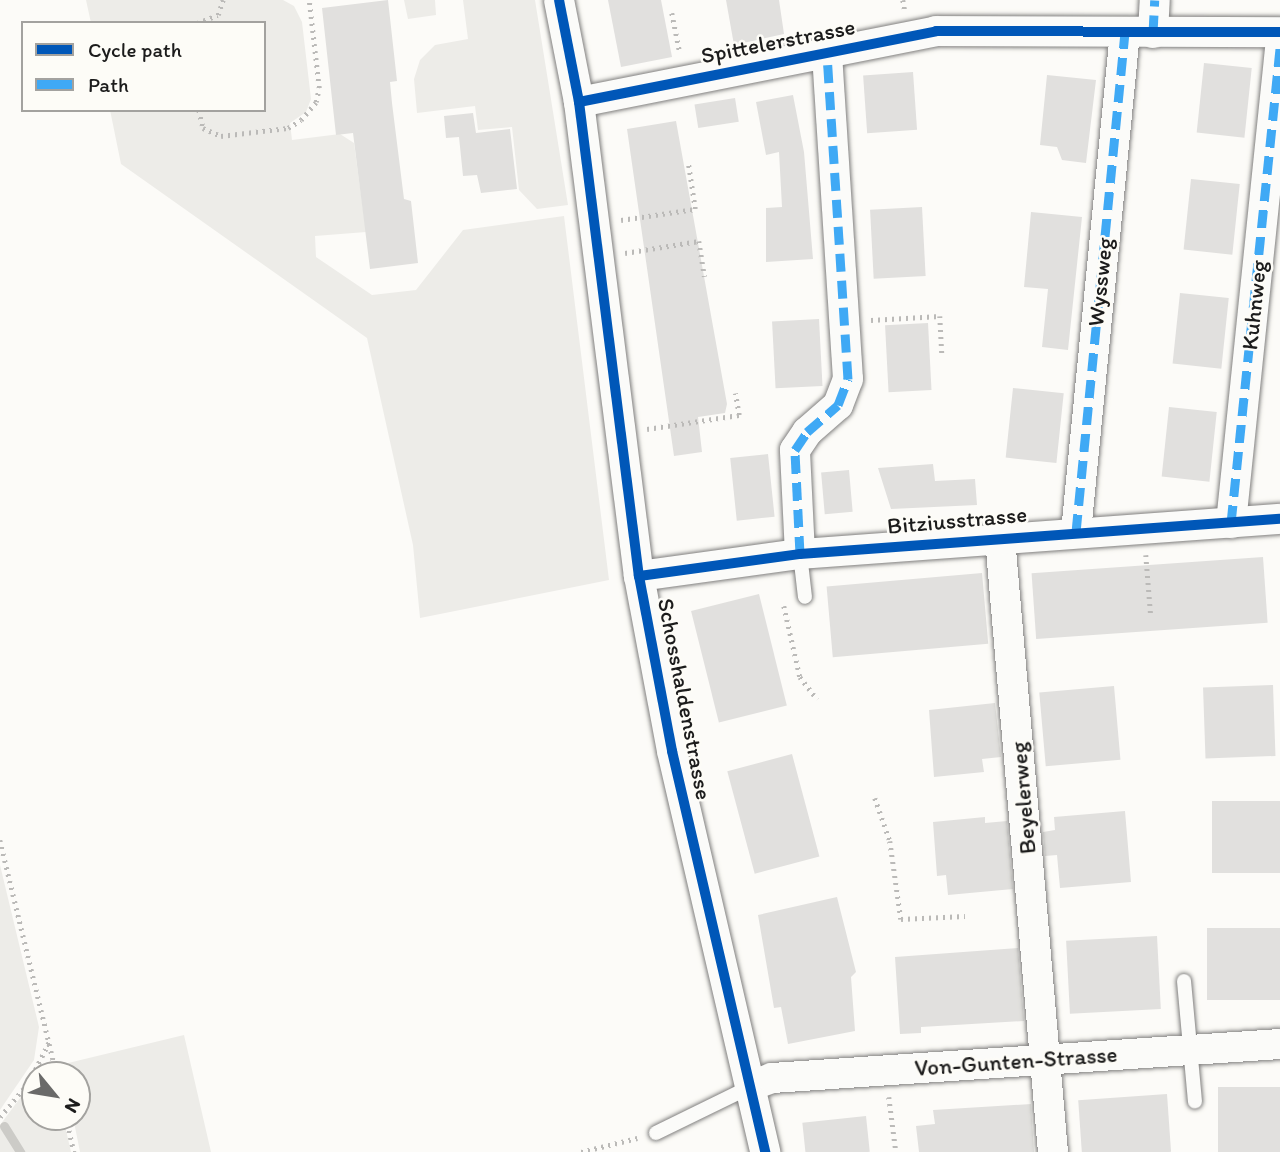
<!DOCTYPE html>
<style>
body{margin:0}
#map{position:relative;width:1280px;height:1152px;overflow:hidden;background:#fcfbf8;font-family:Itim,sans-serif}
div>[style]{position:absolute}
.green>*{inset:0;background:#edece8}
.stream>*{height:9px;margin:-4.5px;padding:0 4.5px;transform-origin:4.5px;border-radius:4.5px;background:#cccbc7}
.building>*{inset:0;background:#e1e0de;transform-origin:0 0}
.path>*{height:4.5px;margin-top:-2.25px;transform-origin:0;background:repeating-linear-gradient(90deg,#bbbab8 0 2px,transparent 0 7px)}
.roads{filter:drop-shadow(0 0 2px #81807f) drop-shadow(0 0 2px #81807f)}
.service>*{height:14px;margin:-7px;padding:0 7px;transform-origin:7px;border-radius:7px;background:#fbfbf9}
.minor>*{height:30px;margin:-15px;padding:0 15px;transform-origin:15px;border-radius:15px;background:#fbfbf9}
.quiet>*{height:9px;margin-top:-4.5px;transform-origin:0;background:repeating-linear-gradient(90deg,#3fa9f5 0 18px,transparent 0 27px)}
.cycleway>*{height:10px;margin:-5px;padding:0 5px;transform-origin:5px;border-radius:5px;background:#0057b8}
span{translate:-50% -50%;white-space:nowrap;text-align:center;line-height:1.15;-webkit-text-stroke:5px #fdfcf7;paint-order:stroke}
.street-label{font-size:23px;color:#1c1c1c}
.legend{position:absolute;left:21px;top:21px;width:245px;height:91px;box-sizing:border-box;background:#fdfcf7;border:2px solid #a3a29f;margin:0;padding:9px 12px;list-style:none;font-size:21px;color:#1c1c1c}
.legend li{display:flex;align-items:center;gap:14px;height:35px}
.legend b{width:35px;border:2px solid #a3a29f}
.north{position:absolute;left:21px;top:1061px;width:70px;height:70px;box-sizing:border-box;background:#fdfcf7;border:2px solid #a3a29f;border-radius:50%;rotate:120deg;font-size:19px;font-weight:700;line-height:28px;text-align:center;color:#1c1c1c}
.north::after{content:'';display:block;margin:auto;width:24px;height:32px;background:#6a6a69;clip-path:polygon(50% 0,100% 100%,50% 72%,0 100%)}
</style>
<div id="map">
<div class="green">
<div style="clip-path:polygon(86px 0,283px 0,294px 6px,302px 22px,311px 99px,306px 112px,290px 123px,292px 140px,340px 134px,354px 143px,366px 232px,315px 236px,316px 257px,372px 295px,416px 290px,463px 230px,564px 216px,609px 580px,420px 618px,413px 545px,367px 338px,121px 164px,110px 110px,264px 110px,264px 23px,91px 23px)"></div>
<div style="clip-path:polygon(404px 0,435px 0,436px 15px,408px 19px)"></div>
<div style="clip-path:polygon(463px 0,535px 0,568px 205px,537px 209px,519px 190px,512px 127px,478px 130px,475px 106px,417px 113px,414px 79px,420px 60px,435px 45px,468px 39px)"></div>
<div style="clip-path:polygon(0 865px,39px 1027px,34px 1060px,0 1110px)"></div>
<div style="clip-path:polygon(184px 1035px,211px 1152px,80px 1152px,73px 1117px,77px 1075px,66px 1075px,64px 1064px)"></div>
<div style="clip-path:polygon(35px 1078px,35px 1117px,63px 1117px,71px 1152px,0 1152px,0 1125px)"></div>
</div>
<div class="stream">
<div style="left:4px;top:1126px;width:31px;rotate:58deg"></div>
</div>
<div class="building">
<div style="clip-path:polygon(388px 0,397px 81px,390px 82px,392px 103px,404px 199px,411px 201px,418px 263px,370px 269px,353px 133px,336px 135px,322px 8px)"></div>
<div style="clip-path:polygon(608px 0,661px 0,672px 57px,621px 67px)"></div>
<div style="clip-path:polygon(726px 0,779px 0,784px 34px,734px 45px)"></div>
<div style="left:1204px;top:63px;width:48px;height:70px;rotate:6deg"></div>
<div style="left:913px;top:72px;width:58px;height:50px;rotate:86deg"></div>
<div style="clip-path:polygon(1047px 75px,1096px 80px,1086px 163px,1062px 160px,1057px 147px,1040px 145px)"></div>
<div style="clip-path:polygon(793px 95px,804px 152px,813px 259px,766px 262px,766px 208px,782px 207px,779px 152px,766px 155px,756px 102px)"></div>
<div style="left:735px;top:98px;width:24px;height:41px;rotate:81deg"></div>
<div style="clip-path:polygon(473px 113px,476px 133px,510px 129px,517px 189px,481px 193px,477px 175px,463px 176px,459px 137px,446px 138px,444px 116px)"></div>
<div style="clip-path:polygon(676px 121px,727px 404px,725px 413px,698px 417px,702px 452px,674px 456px,627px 129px)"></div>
<div style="left:1191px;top:179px;width:49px;height:71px;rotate:6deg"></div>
<div style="left:922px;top:207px;width:69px;height:52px;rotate:87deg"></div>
<div style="clip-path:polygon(1031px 212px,1082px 217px,1068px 350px,1042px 347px,1048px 289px,1024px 287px)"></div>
<div style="left:1180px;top:293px;width:49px;height:71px;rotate:6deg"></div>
<div style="left:819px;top:319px;width:67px;height:47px;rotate:87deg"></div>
<div style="left:928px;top:323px;width:67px;height:43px;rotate:87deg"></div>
<div style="left:1013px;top:388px;width:51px;height:70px;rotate:6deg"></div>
<div style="left:1169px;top:407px;width:48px;height:70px;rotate:6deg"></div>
<div style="left:768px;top:454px;width:63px;height:38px;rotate:84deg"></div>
<div style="clip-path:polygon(933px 464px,935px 481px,975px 479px,977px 505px,891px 509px,878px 468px)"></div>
<div style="left:849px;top:470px;width:42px;height:28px;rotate:85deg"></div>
<div style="left:1263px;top:557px;width:66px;height:232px;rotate:86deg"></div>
<div style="left:982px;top:573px;width:71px;height:156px;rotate:85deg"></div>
<div style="left:759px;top:594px;width:115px;height:70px;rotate:76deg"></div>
<div style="left:1273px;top:685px;width:71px;height:70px;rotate:88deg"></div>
<div style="left:1114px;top:686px;width:74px;height:75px;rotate:85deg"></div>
<div style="clip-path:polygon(995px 703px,1001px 757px,982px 759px,984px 772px,934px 777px,929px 710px)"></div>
<div style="left:792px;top:754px;width:106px;height:67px;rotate:75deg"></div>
<div style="left:1280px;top:801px;width:72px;height:68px;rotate:90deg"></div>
<div style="clip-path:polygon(1125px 811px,1131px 882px,1060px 888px,1057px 855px,1045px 856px,1043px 832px,1055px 830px,1054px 817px)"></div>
<div style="clip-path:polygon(985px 817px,985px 823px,1007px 821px,1013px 889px,948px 895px,946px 875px,937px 876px,933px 822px)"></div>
<div style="clip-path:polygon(837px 897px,856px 972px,851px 977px,855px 1031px,788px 1044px,781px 1007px,774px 1008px,758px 915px)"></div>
<div style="left:1280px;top:928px;width:72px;height:73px;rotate:90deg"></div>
<div style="left:1157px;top:936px;width:73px;height:91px;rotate:87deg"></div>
<div style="clip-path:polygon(1018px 948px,1024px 1021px,921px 1027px,921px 1033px,900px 1034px,895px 957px)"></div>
<div style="left:1280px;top:1087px;width:65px;height:62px;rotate:90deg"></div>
<div style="left:1167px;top:1094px;width:58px;height:89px;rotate:86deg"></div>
<div style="clip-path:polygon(1031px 1104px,1034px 1152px,919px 1152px,916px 1126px,935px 1124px,933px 1110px)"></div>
<div style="left:866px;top:1116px;width:36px;height:64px;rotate:84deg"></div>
</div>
<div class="path">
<div style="left:903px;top:0;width:11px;rotate:80deg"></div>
<div style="left:672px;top:13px;width:41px;rotate:78.7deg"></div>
<div style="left:197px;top:23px;width:22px;rotate:-21deg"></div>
<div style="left:218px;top:15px;width:16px;rotate:-72deg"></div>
<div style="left:199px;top:110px;width:18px;rotate:77deg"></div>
<div style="left:203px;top:128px;width:20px;rotate:24deg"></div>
<div style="left:221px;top:136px;width:67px;rotate:-6.8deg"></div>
<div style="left:288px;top:128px;width:15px;rotate:-32deg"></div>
<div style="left:301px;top:120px;width:23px;rotate:-50deg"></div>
<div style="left:316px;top:102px;width:14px;rotate:-78deg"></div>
<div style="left:319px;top:88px;width:89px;rotate:-96.5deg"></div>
<div style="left:621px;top:220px;width:75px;rotate:-8.5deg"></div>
<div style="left:695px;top:209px;width:48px;rotate:-98.5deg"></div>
<div style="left:625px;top:253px;width:75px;rotate:-9.2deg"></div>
<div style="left:699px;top:241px;width:36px;rotate:81deg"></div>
<div style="left:871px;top:320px;width:69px;rotate:-3.3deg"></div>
<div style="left:940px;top:316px;width:39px;rotate:87deg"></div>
<div style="left:647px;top:429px;width:93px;rotate:-8.7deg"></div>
<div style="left:739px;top:415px;width:22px;rotate:-100deg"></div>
<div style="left:1146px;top:555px;width:62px;rotate:85.4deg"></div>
<div style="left:784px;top:606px;width:73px;rotate:77.3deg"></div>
<div style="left:800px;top:677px;width:28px;rotate:52deg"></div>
<div style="left:875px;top:798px;width:46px;rotate:70.8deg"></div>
<div style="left:890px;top:841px;width:79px;rotate:82deg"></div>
<div style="left:901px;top:919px;width:64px;rotate:-2.7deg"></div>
<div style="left:0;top:840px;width:242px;rotate:76.4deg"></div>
<div style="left:889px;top:1097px;width:55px;rotate:82.7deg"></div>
<div style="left:0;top:1117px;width:45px;rotate:-50.4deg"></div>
<div style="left:29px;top:1082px;width:45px;rotate:-63.4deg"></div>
<div style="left:66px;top:1117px;width:36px;rotate:77deg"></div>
<div style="left:581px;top:1152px;width:58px;rotate:-14deg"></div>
</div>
<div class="roads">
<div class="service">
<div style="left:800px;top:554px;width:43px;rotate:83.4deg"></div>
<div style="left:1184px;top:981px;width:121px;rotate:84.8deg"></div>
<div style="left:656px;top:1133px;width:107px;rotate:-26.1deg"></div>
</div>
<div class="minor">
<div style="left:559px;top:0;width:104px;rotate:78.9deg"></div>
<div style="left:579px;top:102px;width:478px;rotate:82.8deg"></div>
<div style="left:639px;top:576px;width:178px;rotate:79.3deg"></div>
<div style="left:672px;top:751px;width:412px;rotate:76.9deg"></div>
<div style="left:1153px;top:33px;width:33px;rotate:-87deg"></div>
<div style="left:579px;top:102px;width:364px;rotate:-11.2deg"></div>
<div style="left:936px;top:31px;width:344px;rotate:0.2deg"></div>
<div style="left:1231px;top:523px;width:480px;rotate:-84.1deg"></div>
<div style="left:1076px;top:532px;width:502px;rotate:-84.4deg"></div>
<div style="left:1000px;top:538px;width:616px;rotate:85.07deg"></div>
<div style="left:800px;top:554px;width:104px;rotate:-92.8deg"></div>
<div style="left:795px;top:450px;width:22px;rotate:-56deg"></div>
<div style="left:807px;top:432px;width:41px;rotate:-41.1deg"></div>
<div style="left:838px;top:405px;width:28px;rotate:-69deg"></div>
<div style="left:848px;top:379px;width:328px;rotate:-93.7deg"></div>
<div style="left:639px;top:576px;width:162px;rotate:-7.8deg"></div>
<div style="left:800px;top:554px;width:481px;rotate:-4.2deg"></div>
<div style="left:753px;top:1085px;width:20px;rotate:-20deg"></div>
<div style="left:772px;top:1078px;width:509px;rotate:-3.83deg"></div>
</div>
</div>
<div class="quiet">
<div style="left:1153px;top:33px;width:33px;rotate:-87deg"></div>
<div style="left:1231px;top:523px;width:480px;rotate:-84.1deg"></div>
<div style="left:1076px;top:532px;width:502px;rotate:-84.4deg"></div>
<div style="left:800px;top:554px;width:104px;rotate:-92.8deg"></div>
<div style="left:795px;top:450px;width:22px;rotate:-56deg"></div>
<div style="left:807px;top:432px;width:41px;rotate:-41.1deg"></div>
<div style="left:838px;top:405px;width:28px;rotate:-69deg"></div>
<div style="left:848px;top:379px;width:328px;rotate:-93.7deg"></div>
</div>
<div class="cycleway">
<div style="left:559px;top:0;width:104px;rotate:78.9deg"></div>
<div style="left:579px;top:102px;width:478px;rotate:82.8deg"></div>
<div style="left:639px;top:576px;width:178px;rotate:79.3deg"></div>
<div style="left:672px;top:751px;width:412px;rotate:76.9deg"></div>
<div style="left:579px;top:102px;width:364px;rotate:-11.2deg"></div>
<div style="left:936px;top:31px;width:344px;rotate:0.2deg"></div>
<div style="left:639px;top:576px;width:162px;rotate:-7.8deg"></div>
<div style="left:800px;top:554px;width:481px;rotate:-4.2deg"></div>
</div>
<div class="street-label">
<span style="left:778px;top:41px;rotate:-11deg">Spittelerstrasse</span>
<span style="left:1100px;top:282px;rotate:-84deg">Wyssweg</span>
<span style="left:1254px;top:305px;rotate:-84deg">Kuhnweg</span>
<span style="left:957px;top:520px;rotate:-5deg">Bitziusstrasse</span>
<span style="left:685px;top:699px;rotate:79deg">Schosshaldenstrasse</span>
<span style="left:1023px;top:798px;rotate:-95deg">Beyelerweg</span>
<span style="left:1016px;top:1061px;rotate:-4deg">Von-Gunten-Strasse</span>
</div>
<ul class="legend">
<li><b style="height:9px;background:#0057b8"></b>Cycle path</li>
<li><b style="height:9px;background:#3fa9f5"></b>Path</li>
</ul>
<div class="north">N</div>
</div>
